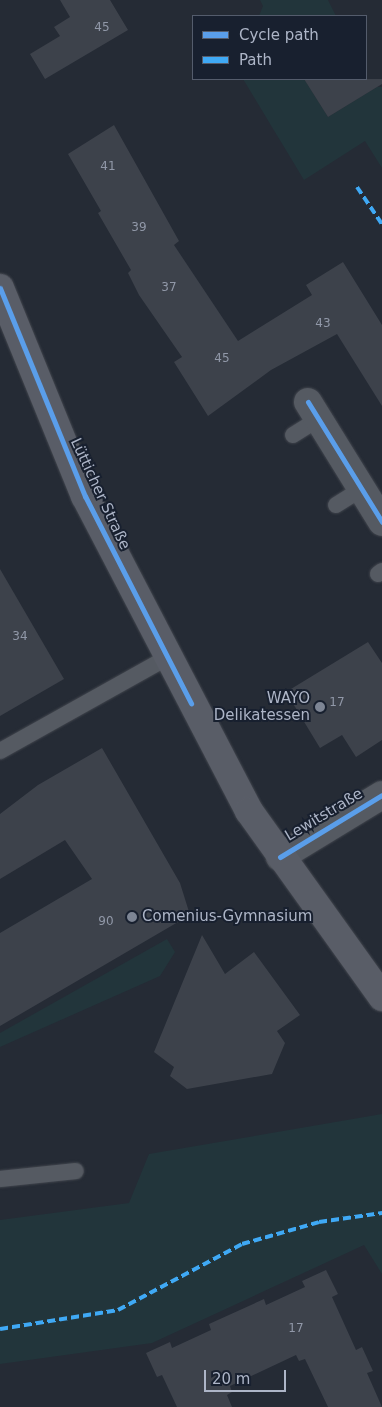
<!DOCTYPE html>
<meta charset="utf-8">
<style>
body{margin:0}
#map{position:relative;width:382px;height:1407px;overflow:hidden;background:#252b35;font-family:"DejaVu Sans",sans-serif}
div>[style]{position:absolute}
.green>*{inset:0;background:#22353b}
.building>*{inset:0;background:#3d424b}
.roads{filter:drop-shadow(0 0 1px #41454d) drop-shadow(0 0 1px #41454d)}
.service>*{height:16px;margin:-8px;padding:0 8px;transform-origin:8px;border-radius:8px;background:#555a62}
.minor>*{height:28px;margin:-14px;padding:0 14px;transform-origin:14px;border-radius:14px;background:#555a62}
.secondary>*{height:28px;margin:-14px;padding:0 14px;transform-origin:14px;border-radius:14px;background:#595d67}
.quiet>*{height:4px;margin-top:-2px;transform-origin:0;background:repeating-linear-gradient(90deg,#3fa9f5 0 8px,transparent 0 12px)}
.cycleway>*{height:5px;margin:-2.5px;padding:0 2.5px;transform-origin:2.5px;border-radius:2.5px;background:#5a9eea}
.dots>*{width:14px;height:14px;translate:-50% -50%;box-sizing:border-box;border:2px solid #18202f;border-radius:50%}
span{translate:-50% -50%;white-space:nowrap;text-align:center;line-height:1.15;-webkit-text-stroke:4px #18202f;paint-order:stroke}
.number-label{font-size:12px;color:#9198a8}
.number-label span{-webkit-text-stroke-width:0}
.street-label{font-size:15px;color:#adb5c7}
.poi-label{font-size:15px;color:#adb5c7}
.right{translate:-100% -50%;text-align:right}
.left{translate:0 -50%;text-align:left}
.legend{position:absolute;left:192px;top:15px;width:175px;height:65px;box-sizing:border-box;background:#18202f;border:1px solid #545c6c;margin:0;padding:6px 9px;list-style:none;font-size:15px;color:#adb5c7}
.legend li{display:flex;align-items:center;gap:10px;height:25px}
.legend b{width:25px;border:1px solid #545c6c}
.scale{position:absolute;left:204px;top:1370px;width:82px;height:22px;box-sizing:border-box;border:2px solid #adb5c7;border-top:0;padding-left:6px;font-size:15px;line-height:18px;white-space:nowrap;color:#adb5c7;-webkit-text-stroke:4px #18202f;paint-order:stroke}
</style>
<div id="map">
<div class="green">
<div style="clip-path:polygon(260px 0,328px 0,336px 16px,259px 16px,263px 6px)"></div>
<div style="clip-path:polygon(243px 79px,304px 79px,328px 117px,377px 87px,382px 87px,382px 168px,365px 141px,304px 180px)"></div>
<div style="clip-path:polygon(167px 939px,175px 952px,160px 976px,0 1047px,0 1033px)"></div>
<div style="clip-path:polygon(382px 1114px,382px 1274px,364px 1245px,152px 1343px,0 1364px,0 1220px,129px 1203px,149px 1154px)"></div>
</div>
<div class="building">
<div style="clip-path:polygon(60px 0,110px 0,128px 30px,45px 79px,30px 54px,60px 36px,54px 27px,70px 17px)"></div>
<div style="clip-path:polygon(304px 79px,382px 79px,382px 84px,328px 117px)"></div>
<div style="clip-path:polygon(114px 125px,179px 241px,174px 245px,238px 341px,312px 295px,306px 285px,343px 262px,382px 325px,382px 406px,337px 334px,271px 370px,208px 416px,174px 362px,182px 357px,139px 295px,128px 273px,131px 270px,98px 213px,101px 211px,68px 154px)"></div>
<div style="clip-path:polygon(0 569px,64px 679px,0 716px)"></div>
<div style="clip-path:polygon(368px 642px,382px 663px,382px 740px,356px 757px,342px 735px,320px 748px,286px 692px)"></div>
<div style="clip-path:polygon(102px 748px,180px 883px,190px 915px,0 1026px,0 933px,92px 879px,65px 840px,0 879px,0 814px,38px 785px)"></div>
<div style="clip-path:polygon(202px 935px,225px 974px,254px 952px,300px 1015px,277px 1031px,285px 1043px,272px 1074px,187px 1089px,170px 1076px,174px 1067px,154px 1052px)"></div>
<div style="clip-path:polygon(326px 1270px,338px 1294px,332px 1297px,356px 1350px,362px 1347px,373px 1371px,367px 1373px,382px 1407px,328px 1407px,305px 1359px,299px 1361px,296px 1355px,230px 1386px,232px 1392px,227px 1395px,232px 1407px,177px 1407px,162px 1375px,157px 1377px,146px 1353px,170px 1342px,172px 1348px,211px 1330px,209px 1324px,264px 1299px,266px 1305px,305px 1287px,302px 1281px)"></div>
</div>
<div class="roads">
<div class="service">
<div style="left:293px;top:435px;width:31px;rotate:-32deg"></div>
<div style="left:336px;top:505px;width:31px;rotate:-32deg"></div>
<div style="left:378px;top:574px;width:5px;rotate:-37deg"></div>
<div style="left:0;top:751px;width:193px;rotate:-29.2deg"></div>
<div style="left:0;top:1179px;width:76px;rotate:-6deg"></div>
</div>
<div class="minor">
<div style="left:308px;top:402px;width:141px;rotate:58.3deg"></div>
<div style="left:280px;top:857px;width:119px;rotate:-31.3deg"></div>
</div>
<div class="secondary">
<div style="left:0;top:288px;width:225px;rotate:67.8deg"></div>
<div style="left:85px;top:496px;width:355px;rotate:62.5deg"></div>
<div style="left:249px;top:811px;width:229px;rotate:54.4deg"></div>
</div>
</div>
<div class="quiet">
<div style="left:357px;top:187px;width:45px;rotate:56deg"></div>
<div style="left:0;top:1329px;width:120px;rotate:-9.1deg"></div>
<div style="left:118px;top:1310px;width:140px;rotate:-28deg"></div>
<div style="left:242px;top:1244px;width:80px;rotate:-15.9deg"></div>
<div style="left:319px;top:1222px;width:64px;rotate:-8.1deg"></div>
</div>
<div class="cycleway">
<div style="left:0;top:288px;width:225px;rotate:67.8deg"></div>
<div style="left:85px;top:496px;width:233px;rotate:62.9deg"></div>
<div style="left:308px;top:402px;width:141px;rotate:58.3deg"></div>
<div style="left:280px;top:857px;width:119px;rotate:-31.3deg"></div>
</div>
<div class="dots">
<div style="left:320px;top:707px;background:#7d8594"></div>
<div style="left:132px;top:917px;background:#7d8594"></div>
</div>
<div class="number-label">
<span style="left:102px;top:28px">45</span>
<span style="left:108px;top:167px">41</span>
<span style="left:139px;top:228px">39</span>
<span style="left:169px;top:288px">37</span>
<span style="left:323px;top:324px">43</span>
<span style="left:222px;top:359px">45</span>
<span style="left:20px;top:637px">34</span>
<span style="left:337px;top:703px">17</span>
<span style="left:106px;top:922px">90</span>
<span style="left:296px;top:1329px">17</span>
</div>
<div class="street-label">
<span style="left:100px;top:494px;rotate:65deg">Lütticher Straße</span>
<span style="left:324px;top:815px;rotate:-31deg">Lewitstraße</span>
</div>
<div class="poi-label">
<span class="right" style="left:310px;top:707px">WAYO<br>Delikatessen</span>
<span class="left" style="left:142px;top:917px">Comenius-Gymnasium</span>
</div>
<ul class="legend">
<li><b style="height:6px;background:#5a9eea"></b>Cycle path</li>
<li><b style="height:6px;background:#3fa9f5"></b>Path</li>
</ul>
<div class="scale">20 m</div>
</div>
